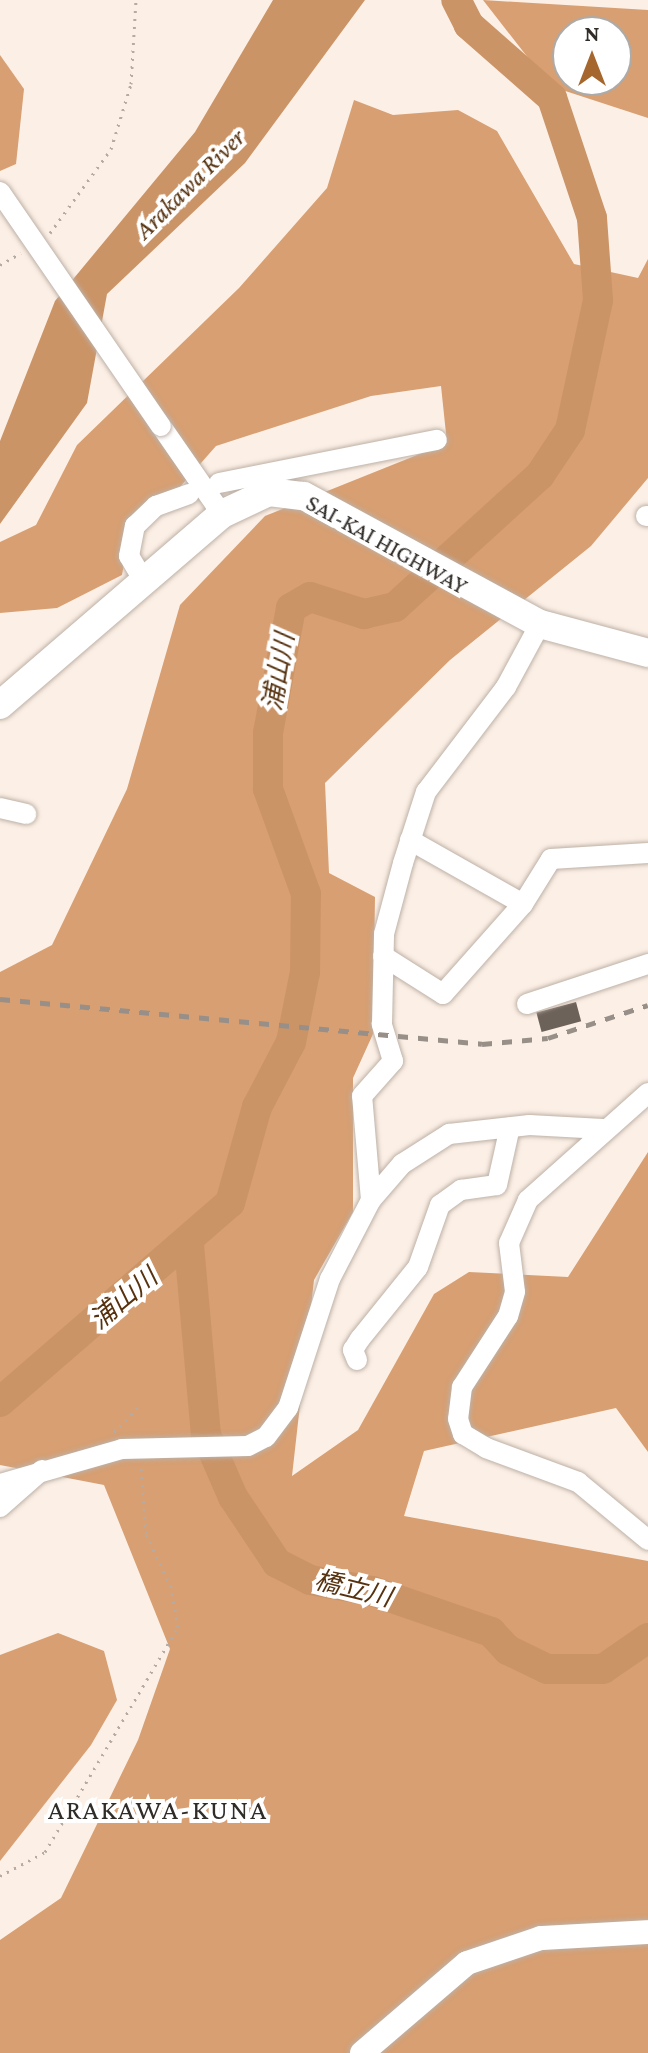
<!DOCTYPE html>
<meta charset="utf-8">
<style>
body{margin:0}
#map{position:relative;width:648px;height:2053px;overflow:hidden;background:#fcefe5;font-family:"Crimson Pro","Noto Sans JP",serif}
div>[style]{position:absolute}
.forest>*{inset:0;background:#d79f72}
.water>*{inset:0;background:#cb9467}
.river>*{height:30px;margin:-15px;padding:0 15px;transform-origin:15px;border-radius:15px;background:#cb9467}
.building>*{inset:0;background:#6d6259;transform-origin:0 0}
.path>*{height:3px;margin-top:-1.5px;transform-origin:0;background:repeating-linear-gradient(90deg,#b5aba3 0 2px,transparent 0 8px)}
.roads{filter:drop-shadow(0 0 2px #bdb1a7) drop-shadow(0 0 2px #bdb1a7)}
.minor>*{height:20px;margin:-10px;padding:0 10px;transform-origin:10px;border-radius:10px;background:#fff}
.major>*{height:24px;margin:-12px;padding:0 12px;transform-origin:12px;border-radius:12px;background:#fff}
.highway>*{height:28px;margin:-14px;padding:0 14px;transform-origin:14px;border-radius:14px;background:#fff}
.rail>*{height:5px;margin-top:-2.5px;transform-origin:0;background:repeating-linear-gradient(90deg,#978f88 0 10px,transparent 0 20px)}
.bridges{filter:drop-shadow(0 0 2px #bdb1a7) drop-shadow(0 0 2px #bdb1a7)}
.minor-bridge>*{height:20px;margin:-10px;padding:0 10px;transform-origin:10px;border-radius:10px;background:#fff}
span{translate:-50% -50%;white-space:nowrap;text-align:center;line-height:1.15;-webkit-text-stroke:8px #fff;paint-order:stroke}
.street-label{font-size:24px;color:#302c28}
.water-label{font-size:26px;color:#57320f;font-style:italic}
.quarter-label{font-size:28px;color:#302c28;letter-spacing:2px}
.north{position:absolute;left:552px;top:16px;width:80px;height:80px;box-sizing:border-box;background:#fff;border:2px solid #acaba9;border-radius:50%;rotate:0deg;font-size:22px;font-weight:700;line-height:32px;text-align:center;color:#302c28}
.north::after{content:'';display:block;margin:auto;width:28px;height:36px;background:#a6672e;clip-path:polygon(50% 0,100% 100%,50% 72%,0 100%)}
</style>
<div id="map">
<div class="forest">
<div style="clip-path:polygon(evenodd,483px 0,648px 10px,648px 118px,550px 86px,483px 0,568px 32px,616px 32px,616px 80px,568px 80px,568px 32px)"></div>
<div style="clip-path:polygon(0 55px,24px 89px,16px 164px,0 171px)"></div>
<div style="clip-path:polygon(354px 100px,393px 115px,458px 110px,497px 131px,574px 264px,638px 278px,648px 259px,648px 478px,591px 546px,450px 660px,325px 783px,329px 873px,375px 897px,373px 1034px,353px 1078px,353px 1212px,314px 1280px,292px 1476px,358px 1430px,434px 1294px,469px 1272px,568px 1277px,648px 1152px,648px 1452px,616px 1408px,424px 1451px,404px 1516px,648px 1561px,648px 2053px,0 2053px,0 1940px,61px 1898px,138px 1740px,170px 1649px,104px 1485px,0 1465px,0 972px,52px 945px,127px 789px,180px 605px,265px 516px,447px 443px,441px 386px,371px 396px,216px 446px,127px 547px,122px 575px,57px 608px,0 613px,0 542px,36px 525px,77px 445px,239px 288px,327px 188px)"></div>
<div style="clip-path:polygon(58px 1633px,104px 1651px,117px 1700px,91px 1745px,0 1861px,0 1655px)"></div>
</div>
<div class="water">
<div style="clip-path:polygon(273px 0,365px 0,245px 163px,107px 294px,87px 403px,0 524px,0 441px,55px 301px,195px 132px)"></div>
</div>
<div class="river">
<div style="left:189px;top:1245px;width:191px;rotate:84.9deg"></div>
<div style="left:206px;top:1435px;width:68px;rotate:66.5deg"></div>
<div style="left:233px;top:1497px;width:79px;rotate:56.3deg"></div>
<div style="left:277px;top:1563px;width:37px;rotate:27deg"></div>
<div style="left:310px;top:1580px;width:63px;rotate:10.1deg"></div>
<div style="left:372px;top:1591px;width:126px;rotate:19deg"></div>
<div style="left:491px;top:1632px;width:25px;rotate:47deg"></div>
<div style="left:508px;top:1650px;width:43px;rotate:26deg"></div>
<div style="left:547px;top:1669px;width:56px"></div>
<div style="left:603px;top:1669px;width:55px;rotate:-34.6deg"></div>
<div style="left:0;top:1402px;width:304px;rotate:-40.9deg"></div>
<div style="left:230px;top:1203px;width:100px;rotate:-74.3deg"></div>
<div style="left:257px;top:1107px;width:73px;rotate:-62.4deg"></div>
<div style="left:291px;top:1042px;width:71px;rotate:-78.7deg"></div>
<div style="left:305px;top:972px;width:78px;rotate:-89.3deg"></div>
<div style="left:306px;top:894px;width:112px;rotate:-109.9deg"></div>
<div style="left:268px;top:789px;width:56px;rotate:-90deg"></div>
<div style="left:268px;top:733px;width:127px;rotate:-79.6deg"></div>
<div style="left:291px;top:608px;width:22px;rotate:-30deg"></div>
<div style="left:310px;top:597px;width:57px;rotate:17.5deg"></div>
<div style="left:364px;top:614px;width:32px;rotate:-13deg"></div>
<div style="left:395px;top:607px;width:196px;rotate:-42.3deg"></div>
<div style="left:540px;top:475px;width:54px;rotate:-56.3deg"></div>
<div style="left:570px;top:430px;width:133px;rotate:-77.8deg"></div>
<div style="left:598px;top:300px;width:82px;rotate:-94.2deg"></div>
<div style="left:592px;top:218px;width:126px;rotate:-108.4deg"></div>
<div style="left:552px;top:98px;width:111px;rotate:-138.7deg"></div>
<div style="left:469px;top:25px;width:28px;rotate:-117deg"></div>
</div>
<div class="building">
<div style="left:576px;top:1002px;width:20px;height:41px;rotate:75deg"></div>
</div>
<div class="path">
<div style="left:50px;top:233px;width:104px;rotate:-54deg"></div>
<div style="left:111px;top:149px;width:68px;rotate:-72.9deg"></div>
<div style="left:131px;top:84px;width:84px;rotate:-86.6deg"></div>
<div style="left:0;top:265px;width:24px;rotate:-30deg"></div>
<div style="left:114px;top:1432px;width:40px;rotate:-46deg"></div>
<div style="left:0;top:1876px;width:51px;rotate:-28.1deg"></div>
<div style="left:45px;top:1852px;width:261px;rotate:-59.4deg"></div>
<div style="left:178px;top:1627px;width:41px;rotate:-99.9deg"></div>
<div style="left:171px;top:1587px;width:59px;rotate:-115.3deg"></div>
<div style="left:146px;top:1534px;width:67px;rotate:-94.3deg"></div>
</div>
<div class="roads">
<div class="minor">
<div style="left:161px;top:426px;width:107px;rotate:55.3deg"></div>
<div style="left:219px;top:483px;width:222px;rotate:-11.2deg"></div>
<div style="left:646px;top:516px;width:2px"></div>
<div style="left:144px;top:581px;width:29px;rotate:-121deg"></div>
<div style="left:129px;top:556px;width:31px;rotate:-79deg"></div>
<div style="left:135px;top:526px;width:29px;rotate:-44deg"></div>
<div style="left:156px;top:506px;width:35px;rotate:-20deg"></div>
<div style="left:0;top:808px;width:27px;rotate:13deg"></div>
<div style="left:523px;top:904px;width:53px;rotate:-58.1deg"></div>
<div style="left:551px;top:859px;width:97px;rotate:-3.5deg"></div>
<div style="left:383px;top:956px;width:71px;rotate:32.3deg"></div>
<div style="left:443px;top:994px;width:120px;rotate:-48.4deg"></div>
<div style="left:523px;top:904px;width:130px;rotate:-150.5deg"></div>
<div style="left:527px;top:1004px;width:127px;rotate:-18.3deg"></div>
<div style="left:648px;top:1093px;width:161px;rotate:138.3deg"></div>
<div style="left:528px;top:1200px;width:47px;rotate:113.8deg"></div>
<div style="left:509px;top:1243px;width:49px;rotate:83deg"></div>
<div style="left:515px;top:1292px;width:25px;rotate:106deg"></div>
<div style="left:508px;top:1316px;width:85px;rotate:122.9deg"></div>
<div style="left:462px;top:1387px;width:32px;rotate:97deg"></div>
<div style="left:458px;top:1419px;width:16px;rotate:72deg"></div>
<div style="left:463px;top:1434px;width:27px;rotate:31deg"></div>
<div style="left:486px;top:1448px;width:98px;rotate:20.3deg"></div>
<div style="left:578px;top:1482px;width:91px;rotate:39.6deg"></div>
<div style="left:371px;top:1200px;width:104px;rotate:-94.9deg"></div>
<div style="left:362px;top:1096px;width:47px;rotate:-48.5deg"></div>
<div style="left:393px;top:1061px;width:39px;rotate:-107deg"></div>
<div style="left:382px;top:1024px;width:90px;rotate:-88.7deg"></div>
<div style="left:384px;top:934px;width:73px;rotate:-75deg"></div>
<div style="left:403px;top:863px;width:75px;rotate:-72.1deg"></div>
<div style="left:426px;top:792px;width:132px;rotate:-52.7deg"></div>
<div style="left:506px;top:687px;width:72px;rotate:-61.6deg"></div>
<div style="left:357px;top:1360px;width:11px;rotate:-112deg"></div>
<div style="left:353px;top:1350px;width:13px;rotate:-58deg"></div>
<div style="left:360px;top:1339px;width:92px;rotate:-51.1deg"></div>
<div style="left:418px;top:1267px;width:66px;rotate:-70.5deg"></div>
<div style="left:440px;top:1205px;width:26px;rotate:-36deg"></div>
<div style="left:461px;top:1190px;width:36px;rotate:-8deg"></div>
<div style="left:497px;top:1185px;width:59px;rotate:-77.4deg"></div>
<div style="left:0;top:1484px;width:127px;rotate:-16deg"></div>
<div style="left:122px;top:1449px;width:126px;rotate:-1.4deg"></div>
<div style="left:248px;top:1446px;width:20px;rotate:-27deg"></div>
<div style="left:266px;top:1437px;width:36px;rotate:-53deg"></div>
<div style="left:288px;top:1408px;width:136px;rotate:-72deg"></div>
<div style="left:330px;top:1279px;width:89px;rotate:-62.6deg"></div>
<div style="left:371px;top:1200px;width:48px;rotate:-49.3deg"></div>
<div style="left:402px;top:1164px;width:56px;rotate:-32.6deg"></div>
<div style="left:449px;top:1134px;width:81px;rotate:-6.4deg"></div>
<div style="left:529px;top:1125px;width:74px;rotate:3.1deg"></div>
<div style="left:0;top:1507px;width:56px;rotate:-41.4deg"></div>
</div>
<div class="major">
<div style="left:362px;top:2053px;width:138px;rotate:-40.6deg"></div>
<div style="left:467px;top:1963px;width:78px;rotate:-18.7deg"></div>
<div style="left:541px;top:1938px;width:107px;rotate:-3.2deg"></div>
</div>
<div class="highway">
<div style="left:0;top:705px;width:293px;rotate:-40.7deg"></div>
<div style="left:222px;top:514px;width:52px;rotate:-25.1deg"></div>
<div style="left:269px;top:492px;width:35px;rotate:7deg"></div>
<div style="left:304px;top:496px;width:268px;rotate:28.5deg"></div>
<div style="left:540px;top:624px;width:112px;rotate:15deg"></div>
</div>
</div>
<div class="rail">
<div style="left:0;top:999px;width:484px;rotate:5.3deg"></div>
<div style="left:482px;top:1044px;width:66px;rotate:-5.2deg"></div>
<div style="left:548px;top:1038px;width:105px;rotate:-18.3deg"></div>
</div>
<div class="bridges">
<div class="minor-bridge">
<div style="left:0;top:192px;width:284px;rotate:55.5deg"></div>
</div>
</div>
<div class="street-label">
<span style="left:387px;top:544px;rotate:29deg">SAI-KAI HIGHWAY</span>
</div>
<div class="water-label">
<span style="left:190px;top:184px;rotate:-45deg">Arakawa River</span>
<span style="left:279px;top:672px;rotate:-80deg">浦山川</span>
<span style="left:124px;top:1299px;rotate:-40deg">浦山川</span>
<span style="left:353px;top:1589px;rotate:14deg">橋立川</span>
</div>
<div class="quarter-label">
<span style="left:158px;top:1810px">ARAKAWA-KUNA</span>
</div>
<div class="north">N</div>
</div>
